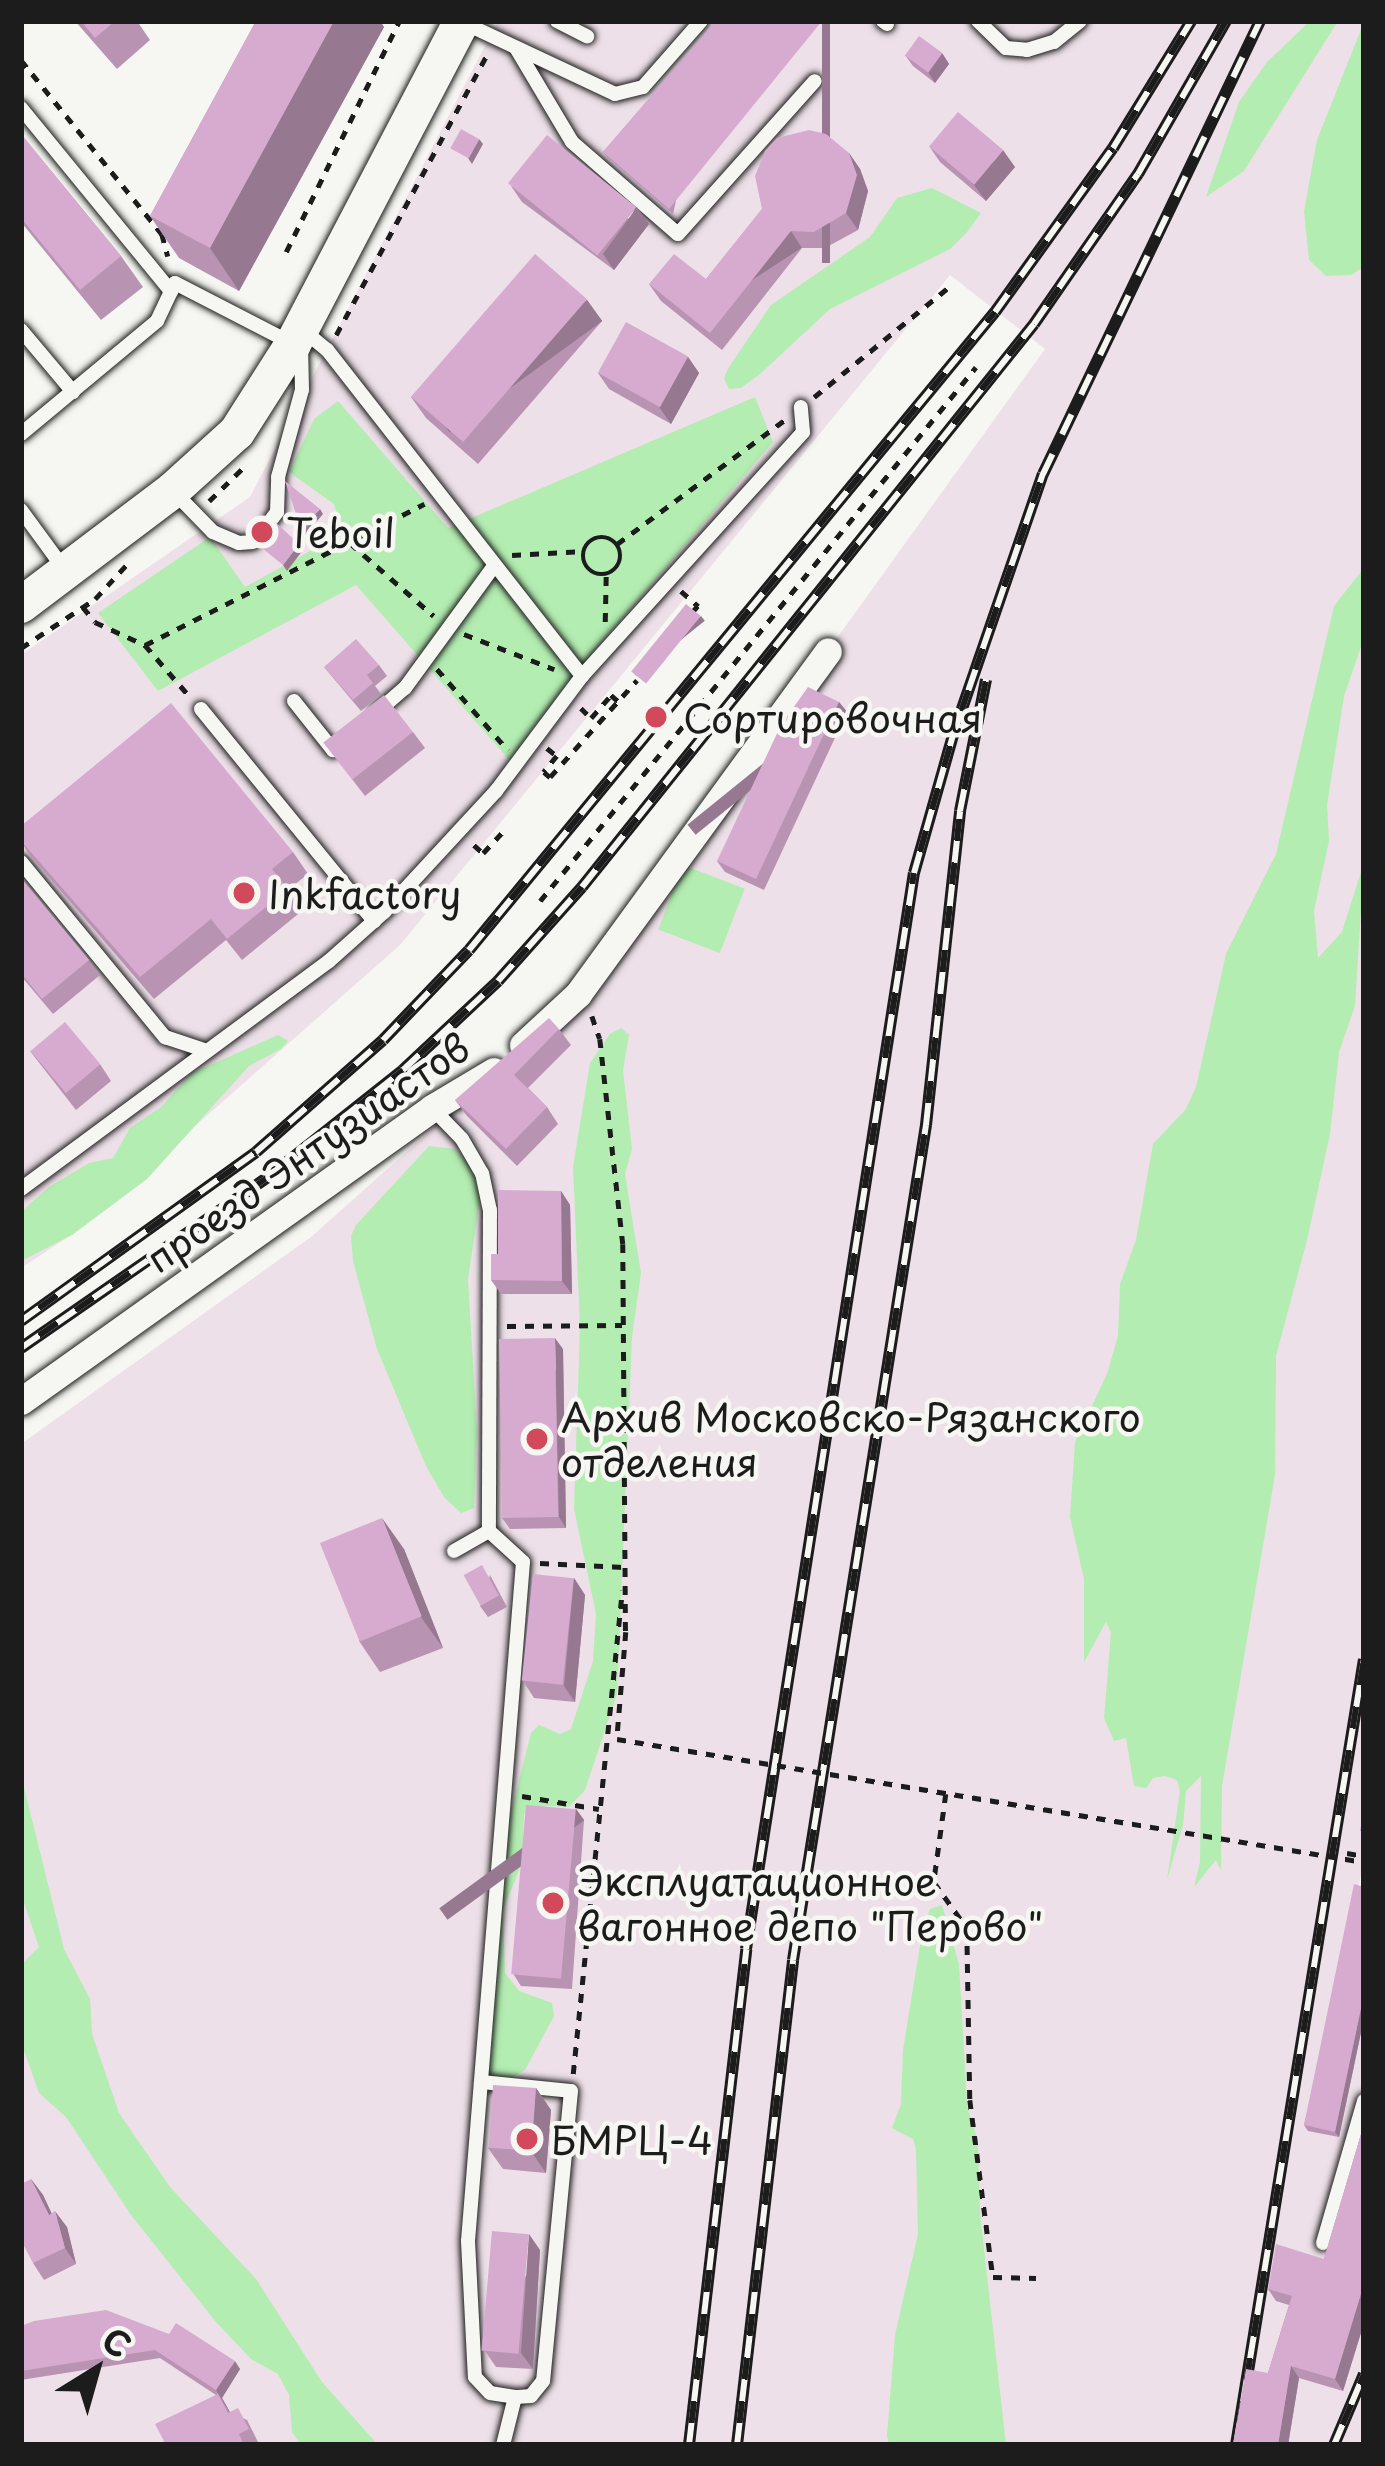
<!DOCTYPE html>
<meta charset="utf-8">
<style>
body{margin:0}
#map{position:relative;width:1385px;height:2466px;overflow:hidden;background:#f6f6f2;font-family:"Playpen Sans",sans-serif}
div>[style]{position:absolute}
.built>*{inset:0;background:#ede0e8}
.green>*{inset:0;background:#b3edb1;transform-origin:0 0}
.path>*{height:4.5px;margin-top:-2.25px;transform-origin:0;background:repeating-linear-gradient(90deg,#1c1c1c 0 9px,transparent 0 18px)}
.path>.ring{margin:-2.25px;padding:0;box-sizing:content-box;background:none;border:4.5px solid #1c1c1c;border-radius:50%}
.roads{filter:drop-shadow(0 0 3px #1c1c1c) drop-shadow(0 0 3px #1c1c1c)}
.lane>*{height:14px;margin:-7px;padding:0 7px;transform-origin:7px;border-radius:7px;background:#f6f6f2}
.street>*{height:27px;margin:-13.5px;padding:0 13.5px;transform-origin:13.5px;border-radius:13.5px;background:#f6f6f2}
.secondary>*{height:36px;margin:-18px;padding:0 18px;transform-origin:18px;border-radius:18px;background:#f6f6f2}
.rail>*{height:12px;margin-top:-6px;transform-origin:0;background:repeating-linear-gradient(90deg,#f6f6f2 0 22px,#1c1c1c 0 44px);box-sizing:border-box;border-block:3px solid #1c1c1c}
.path-bridge>*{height:4.5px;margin-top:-2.25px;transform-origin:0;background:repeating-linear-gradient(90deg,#1c1c1c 0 9px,transparent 0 18px)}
.wall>*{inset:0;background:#b993b2}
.shaded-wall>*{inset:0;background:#967891;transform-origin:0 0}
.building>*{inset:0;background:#d7abcf;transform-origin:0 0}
.dots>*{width:33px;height:33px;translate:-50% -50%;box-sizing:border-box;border:6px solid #f6f6f2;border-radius:50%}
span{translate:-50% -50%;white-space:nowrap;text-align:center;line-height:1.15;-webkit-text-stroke:9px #f6f6f2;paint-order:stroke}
.poi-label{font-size:39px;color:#1c1c1c}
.left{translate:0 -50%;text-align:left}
.street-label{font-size:39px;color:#1c1c1c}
.frame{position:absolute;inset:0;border:24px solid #1c1c1c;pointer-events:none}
.north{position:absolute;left:36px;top:2310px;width:120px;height:120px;-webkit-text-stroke:9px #f6f6f2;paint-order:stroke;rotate:37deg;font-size:33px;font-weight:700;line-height:48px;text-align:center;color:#1c1c1c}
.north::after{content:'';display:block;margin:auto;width:42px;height:54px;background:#1c1c1c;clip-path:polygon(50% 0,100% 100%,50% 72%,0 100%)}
</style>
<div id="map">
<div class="built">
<div style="clip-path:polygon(498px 21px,1364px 21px,1364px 1861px,1358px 1889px,1364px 1891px,1364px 2445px,21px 2445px,21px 1444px,311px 1237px,575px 1002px,1045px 349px,950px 275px,400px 945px,74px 1233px,21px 1268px,21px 655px,250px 497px)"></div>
</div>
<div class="green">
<div style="clip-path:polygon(1310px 21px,1338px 21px,1244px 171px,1206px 197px,1239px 102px,1267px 62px)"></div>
<div style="clip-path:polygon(1364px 22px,1364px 267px,1351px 275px,1326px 276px,1309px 260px,1304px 211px,1317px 140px)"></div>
<div style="clip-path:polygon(932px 188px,981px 213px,967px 232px,950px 249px,830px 309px,760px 374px,741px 388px,729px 389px,724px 378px,729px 367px,771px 305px,870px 237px,897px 198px)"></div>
<div style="clip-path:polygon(755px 397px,773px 442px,592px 654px,511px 762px,356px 585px,158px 691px,98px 613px,210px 537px,245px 587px,343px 533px,334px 504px,289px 472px,314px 419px,338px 401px,448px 528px)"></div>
<div style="clip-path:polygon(1364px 568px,1364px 638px,1344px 696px,1327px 805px,1329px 841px,1314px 911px,1318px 958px,1342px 932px,1364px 862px,1355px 1006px,1339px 1052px,1330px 1134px,1307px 1240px,1276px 1356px,1275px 1475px,1222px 1786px,1221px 1870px,1216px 1860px,1194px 1887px,1200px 1862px,1201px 1776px,1186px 1791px,1183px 1825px,1167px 1880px,1180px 1791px,1177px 1780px,1165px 1776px,1153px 1778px,1146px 1788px,1134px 1786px,1126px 1738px,1114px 1741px,1104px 1718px,1111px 1632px,1106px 1622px,1084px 1662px,1084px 1579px,1070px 1517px,1075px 1442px,1107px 1374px,1118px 1336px,1120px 1284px,1136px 1240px,1153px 1144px,1186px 1109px,1196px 1087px,1226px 954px,1276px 854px,1334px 606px)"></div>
<div style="left:683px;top:865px;width:66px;height:69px;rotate:21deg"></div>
<div style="clip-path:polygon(621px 1028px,629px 1035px,623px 1070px,632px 1149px,625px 1174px,641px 1273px,632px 1337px,617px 1694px,585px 1790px,569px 1807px,546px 1806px,524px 1814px,522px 1863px,503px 1910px,505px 1973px,519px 1991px,552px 2003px,554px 2016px,525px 2070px,504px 2082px,482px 2074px,489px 1898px,531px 1733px,539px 1725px,560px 1734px,571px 1729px,593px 1661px,596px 1614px,574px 1509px,580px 1327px,573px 1167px,590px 1063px,610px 1034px)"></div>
<div style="clip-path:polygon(278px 1035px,288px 1041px,281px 1049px,249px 1066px,147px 1179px,72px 1235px,21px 1261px,21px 1212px,49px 1187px,89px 1163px,113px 1158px,130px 1128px,161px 1107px,192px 1073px)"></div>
<div style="clip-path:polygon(429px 1146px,455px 1149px,473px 1166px,481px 1192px,468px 1279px,477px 1433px,474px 1508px,461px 1513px,444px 1497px,426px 1466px,377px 1349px,353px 1261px,351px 1236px,356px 1225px)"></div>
<div style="clip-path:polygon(21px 1775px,64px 1949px,90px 1999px,92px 2034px,119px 2113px,170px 2187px,256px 2279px,322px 2382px,378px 2445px,301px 2445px,292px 2432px,289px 2395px,278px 2374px,251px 2359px,216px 2322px,131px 2215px,66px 2117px,39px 2093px,21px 2042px,21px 1965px,39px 1947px,21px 1894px)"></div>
<div style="clip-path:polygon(942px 1905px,959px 1964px,967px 2106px,978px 2141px,980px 2213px,1006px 2445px,889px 2445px,887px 2435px,895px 2335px,918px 2234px,916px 2149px,913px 2139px,892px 2128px,901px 2104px,903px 2050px,922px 1933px,930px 1909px)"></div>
</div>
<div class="path">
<div style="left:21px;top:60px;width:224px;rotate:51deg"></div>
<div style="left:162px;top:234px;width:23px;rotate:75deg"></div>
<div style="left:286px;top:252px;width:257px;rotate:-63.9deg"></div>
<div style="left:336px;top:335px;width:318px;rotate:-61.7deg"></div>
<div style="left:814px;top:397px;width:176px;rotate:-39.2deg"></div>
<div style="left:209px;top:501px;width:54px;rotate:-44.3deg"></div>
<div class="ring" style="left:583px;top:537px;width:33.5px;height:33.5px"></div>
<div style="left:350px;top:543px;width:111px;rotate:41deg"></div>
<div style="left:617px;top:544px;width:210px;rotate:-36.5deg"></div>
<div style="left:512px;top:555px;width:72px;rotate:-3.2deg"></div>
<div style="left:681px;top:591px;width:23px;rotate:41deg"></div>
<div style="left:698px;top:606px;width:8px;rotate:130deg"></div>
<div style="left:83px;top:607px;width:19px;rotate:51deg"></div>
<div style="left:95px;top:622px;width:55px;rotate:24.7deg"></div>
<div style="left:145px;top:645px;width:70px;rotate:49deg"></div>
<div style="left:605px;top:622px;width:48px;rotate:-88.8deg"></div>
<div style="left:464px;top:634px;width:97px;rotate:21.3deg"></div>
<div style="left:145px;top:645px;width:313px;rotate:-26.8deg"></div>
<div style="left:21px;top:648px;width:89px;rotate:-33.5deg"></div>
<div style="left:95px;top:599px;width:50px;rotate:-47.4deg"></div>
<div style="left:437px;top:669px;width:108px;rotate:48.8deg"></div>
<div style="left:581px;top:708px;width:14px;rotate:45deg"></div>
<div style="left:591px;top:718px;width:30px;rotate:-49deg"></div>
<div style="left:611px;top:695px;width:11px;rotate:41deg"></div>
<div style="left:547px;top:748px;width:13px;rotate:39deg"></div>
<div style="left:557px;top:756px;width:21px;rotate:129deg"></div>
<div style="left:544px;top:772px;width:8px;rotate:40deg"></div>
<div style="left:550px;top:777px;width:130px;rotate:-48.1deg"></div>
<div style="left:474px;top:845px;width:12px;rotate:42deg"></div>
<div style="left:483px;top:853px;width:34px;rotate:-47deg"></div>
<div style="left:540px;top:901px;width:689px;rotate:-50.77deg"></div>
<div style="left:592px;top:1016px;width:24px;rotate:71deg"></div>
<div style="left:600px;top:1039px;width:206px;rotate:83.6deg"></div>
<div style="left:623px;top:1244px;width:388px;rotate:89.6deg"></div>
<div style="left:626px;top:1632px;width:107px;rotate:94.8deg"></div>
<div style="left:507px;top:1326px;width:115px;rotate:-0.5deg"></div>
<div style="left:540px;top:1563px;width:84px;rotate:2.7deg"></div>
<div style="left:946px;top:1794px;width:89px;rotate:97.8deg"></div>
<div style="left:934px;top:1882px;width:57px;rotate:54.3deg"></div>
<div style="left:967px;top:1928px;width:172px;rotate:89deg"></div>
<div style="left:970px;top:2100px;width:178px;rotate:82.6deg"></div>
<div style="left:993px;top:2277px;width:43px;rotate:1.3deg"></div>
<div style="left:522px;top:1796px;width:78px;rotate:9.6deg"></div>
<div style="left:1347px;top:1853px;width:17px;rotate:10deg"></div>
<div style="left:573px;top:2074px;width:486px;rotate:-84.2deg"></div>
</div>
<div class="roads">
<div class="lane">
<div style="left:557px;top:21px;width:34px;rotate:27deg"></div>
<div style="left:883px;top:21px;width:5px;rotate:37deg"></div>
<div style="left:978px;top:21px;width:39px;rotate:44deg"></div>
<div style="left:1006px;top:48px;width:21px;rotate:5deg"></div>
<div style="left:1027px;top:50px;width:28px;rotate:-17deg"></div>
<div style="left:1054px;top:42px;width:33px;rotate:-39deg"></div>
<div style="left:462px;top:22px;width:169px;rotate:25.2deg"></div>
<div style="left:615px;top:94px;width:29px;rotate:-14deg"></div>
<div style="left:643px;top:87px;width:88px;rotate:-48.7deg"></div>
<div style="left:516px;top:48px;width:109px;rotate:59.2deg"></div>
<div style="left:572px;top:142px;width:140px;rotate:41deg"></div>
<div style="left:678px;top:234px;width:205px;rotate:-48.2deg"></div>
<div style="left:21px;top:108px;width:237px;rotate:50.7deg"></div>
<div style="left:21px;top:330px;width:81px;rotate:50deg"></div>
<div style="left:21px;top:434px;width:177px;rotate:-39.7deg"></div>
<div style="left:157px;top:321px;width:42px;rotate:-64.7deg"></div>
<div style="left:175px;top:283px;width:133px;rotate:27.3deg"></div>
<div style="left:176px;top:494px;width:53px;rotate:45.8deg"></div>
<div style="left:213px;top:532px;width:28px;rotate:23deg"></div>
<div style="left:239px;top:543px;width:14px;rotate:-4deg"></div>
<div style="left:21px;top:510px;width:73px;rotate:53.9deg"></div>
<div style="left:271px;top:520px;width:10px;rotate:-53deg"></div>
<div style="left:277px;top:512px;width:35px;rotate:-88deg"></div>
<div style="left:278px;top:477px;width:90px;rotate:-74.6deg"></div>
<div style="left:302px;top:390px;width:45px;rotate:-91.3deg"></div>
<div style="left:582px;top:676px;width:329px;rotate:-47.8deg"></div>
<div style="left:803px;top:432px;width:25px;rotate:-95deg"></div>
<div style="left:294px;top:701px;width:63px;rotate:51.5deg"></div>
<div style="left:333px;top:750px;width:6px;rotate:-39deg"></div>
<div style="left:201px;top:709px;width:274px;rotate:50.8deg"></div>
<div style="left:377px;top:712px;width:37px;rotate:-41deg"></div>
<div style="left:405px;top:688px;width:151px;rotate:-53.9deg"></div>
<div style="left:21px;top:862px;width:227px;rotate:50.6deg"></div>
<div style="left:165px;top:1037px;width:44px;rotate:18.4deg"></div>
<div style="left:432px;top:1108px;width:43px;rotate:45.9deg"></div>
<div style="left:462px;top:1139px;width:39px;rotate:60deg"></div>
<div style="left:482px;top:1173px;width:38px;rotate:78deg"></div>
<div style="left:490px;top:1210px;width:321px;rotate:90.2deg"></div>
<div style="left:489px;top:1531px;width:46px;rotate:42.4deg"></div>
<div style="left:523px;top:1562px;width:681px;rotate:94.63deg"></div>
<div style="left:468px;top:2241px;width:136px;rotate:87.1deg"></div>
<div style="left:475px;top:2377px;width:22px;rotate:47deg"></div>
<div style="left:490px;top:2393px;width:25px;rotate:9deg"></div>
<div style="left:515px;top:2397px;width:49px;rotate:104deg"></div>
<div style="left:21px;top:1189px;width:383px;rotate:-36.5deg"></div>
<div style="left:329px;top:961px;width:74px;rotate:-41.7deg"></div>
<div style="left:384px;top:912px;width:165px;rotate:-47.2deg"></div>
<div style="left:496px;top:791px;width:144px;rotate:-53.2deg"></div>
<div style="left:582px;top:676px;width:414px;rotate:-128deg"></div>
<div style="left:327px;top:350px;width:33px;rotate:-140deg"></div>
<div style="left:454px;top:1551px;width:40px;rotate:-29.7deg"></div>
<div style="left:481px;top:2082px;width:90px;rotate:5.7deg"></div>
<div style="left:571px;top:2091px;width:291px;rotate:95.5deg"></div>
<div style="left:543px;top:2381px;width:19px;rotate:129deg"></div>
<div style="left:531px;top:2396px;width:16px;rotate:176deg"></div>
<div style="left:1323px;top:2243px;width:148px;rotate:-73.9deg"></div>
</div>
<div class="street">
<div style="left:523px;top:1045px;width:75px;rotate:-42.8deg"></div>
<div style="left:578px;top:994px;width:424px;rotate:-53.9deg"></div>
<div style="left:21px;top:1401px;width:505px;rotate:-35.48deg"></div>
<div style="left:432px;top:1108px;width:72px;rotate:-30.8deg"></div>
</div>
<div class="secondary">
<div style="left:21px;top:605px;width:191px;rotate:-37.1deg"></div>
<div style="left:173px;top:490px;width:86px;rotate:-42.2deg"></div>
<div style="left:237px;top:432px;width:104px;rotate:-57.5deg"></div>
<div style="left:293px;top:344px;width:365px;rotate:-62.4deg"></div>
</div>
</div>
<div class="rail">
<div style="left:21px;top:1321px;width:289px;rotate:-35.7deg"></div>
<div style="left:256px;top:1152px;width:169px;rotate:-41.4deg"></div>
<div style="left:383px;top:1040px;width:124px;rotate:-46.3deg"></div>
<div style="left:469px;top:950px;width:827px;rotate:-50.5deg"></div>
<div style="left:995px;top:312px;width:202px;rotate:-54.3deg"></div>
<div style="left:1113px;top:148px;width:149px;rotate:-58.4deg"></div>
<div style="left:21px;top:1348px;width:305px;rotate:-34.7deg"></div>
<div style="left:272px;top:1174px;width:167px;rotate:-38.4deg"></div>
<div style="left:403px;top:1070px;width:130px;rotate:-43.1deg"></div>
<div style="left:498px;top:981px;width:126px;rotate:-48.2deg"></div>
<div style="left:582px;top:887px;width:722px;rotate:-51.24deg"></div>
<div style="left:1034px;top:324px;width:183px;rotate:-55.3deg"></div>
<div style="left:1138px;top:174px;width:177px;rotate:-60.1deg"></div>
<div style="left:689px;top:2445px;width:499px;rotate:-83.4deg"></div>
<div style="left:746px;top:1949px;width:1089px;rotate:-81.13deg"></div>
<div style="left:914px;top:873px;width:147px;rotate:-74.2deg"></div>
<div style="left:954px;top:732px;width:273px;rotate:-71deg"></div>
<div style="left:1043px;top:474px;width:502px;rotate:-64.4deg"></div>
<div style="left:737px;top:2445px;width:488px;rotate:-83.4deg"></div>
<div style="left:793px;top:1960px;width:846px;rotate:-80.95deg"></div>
<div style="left:926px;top:1125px;width:316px;rotate:-83.8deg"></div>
<div style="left:960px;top:811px;width:134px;rotate:-78.8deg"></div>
<div style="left:1236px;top:2445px;width:796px;rotate:-80.75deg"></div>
<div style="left:1334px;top:2445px;width:77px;rotate:-67.1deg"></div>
</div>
<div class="path-bridge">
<div style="left:617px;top:1739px;width:757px;rotate:9.35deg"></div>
</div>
<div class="wall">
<div style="clip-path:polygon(75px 21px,137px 21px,150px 40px,117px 69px)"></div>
<div style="clip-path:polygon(256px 21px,380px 21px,384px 27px,239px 291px,179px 258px,150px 216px)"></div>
<div style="clip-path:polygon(716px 21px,673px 214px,607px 157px,603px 152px)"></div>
<div style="clip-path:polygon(942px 53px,949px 64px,935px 83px,913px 66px,905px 55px)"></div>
<div style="clip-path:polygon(21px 134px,121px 256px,143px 287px,101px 320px,21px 222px)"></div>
<div style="clip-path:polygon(929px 146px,1015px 167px,986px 201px,940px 162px)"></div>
<div style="clip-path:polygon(849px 153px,860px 169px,868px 191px,858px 230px,825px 248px,802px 248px,722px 350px,661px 301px,649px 284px,706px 279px,762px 209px)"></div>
<div style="clip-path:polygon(511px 186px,649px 224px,614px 270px,522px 202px)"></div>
<div style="clip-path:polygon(587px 300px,602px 321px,478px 464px,426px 418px,411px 397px)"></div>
<div style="clip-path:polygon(688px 357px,699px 373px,671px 424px,609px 389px,598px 373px)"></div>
<div style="clip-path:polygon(379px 665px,387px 676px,375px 686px,381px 694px,361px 711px,324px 667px)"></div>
<div style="clip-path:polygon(839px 702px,847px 712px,764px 890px,725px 872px,717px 861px)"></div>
<div style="clip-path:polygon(413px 732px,425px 748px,365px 796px,325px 744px)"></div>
<div style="clip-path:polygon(21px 841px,293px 852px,308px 874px,289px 889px,303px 910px,242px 960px,226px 940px,154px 999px,28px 853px)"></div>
<div style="clip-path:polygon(21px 878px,100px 975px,53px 1014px,21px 976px)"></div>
<div style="clip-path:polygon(559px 1029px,571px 1045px,528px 1088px,547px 1107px,558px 1124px,517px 1166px,467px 1116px,455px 1100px)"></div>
<div style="clip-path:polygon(30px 1051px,100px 1064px,111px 1081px,76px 1110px)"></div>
<div style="clip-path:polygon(561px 1191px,570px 1205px,572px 1294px,501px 1294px,491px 1280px,498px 1254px)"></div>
<div style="clip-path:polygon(563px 1349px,566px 1528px,510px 1529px,502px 1518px)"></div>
<div style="clip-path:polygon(404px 1549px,443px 1648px,380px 1672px,359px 1641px)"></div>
<div style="clip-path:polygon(490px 1575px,507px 1607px,488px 1617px,480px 1606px)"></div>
<div style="clip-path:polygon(574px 1578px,585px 1595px,575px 1702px,534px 1698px,523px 1681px)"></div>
<div style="clip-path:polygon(576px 1809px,584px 1820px,572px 1989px,521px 1986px,514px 1975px)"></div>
<div style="clip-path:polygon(1364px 1887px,1364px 2018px,1339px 2137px,1308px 2131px,1304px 2125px)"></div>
<div style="clip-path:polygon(536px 2088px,551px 2110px,546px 2173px,503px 2169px,488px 2148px)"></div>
<div style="clip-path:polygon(1364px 2124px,1364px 2323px,1343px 2391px,1299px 2378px,1288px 2445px,1233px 2445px,1268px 2373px,1289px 2305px,1276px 2301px,1268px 2289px,1324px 2259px)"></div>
<div style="clip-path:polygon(31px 2179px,43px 2195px,51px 2213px,67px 2227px,76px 2264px,44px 2280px,33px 2263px)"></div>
<div style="clip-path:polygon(540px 2250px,533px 2369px,496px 2367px,485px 2351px)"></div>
<div style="clip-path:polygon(21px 2326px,169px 2334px,240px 2369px,222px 2398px,230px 2412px,247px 2420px,258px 2442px,251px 2445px,166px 2445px,216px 2395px,160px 2358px,21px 2380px)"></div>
</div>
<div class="shaded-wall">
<div style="clip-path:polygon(334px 21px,380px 21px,384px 27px,239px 291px,210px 248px)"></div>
<div style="left:822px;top:21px;width:8px;height:242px"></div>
<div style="clip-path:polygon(942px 53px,949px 64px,935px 83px,928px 72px)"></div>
<div style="clip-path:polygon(479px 139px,483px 144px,472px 164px,468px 158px)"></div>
<div style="clip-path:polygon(1003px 150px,1015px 167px,986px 201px,974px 185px)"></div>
<div style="clip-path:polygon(849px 153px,860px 169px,868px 191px,858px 230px,846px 213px)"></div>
<div style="clip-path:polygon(637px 207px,649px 224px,614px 270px,603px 254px)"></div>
<div style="left:791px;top:231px;width:20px;height:130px;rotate:57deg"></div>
<div style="left:587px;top:300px;width:26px;height:189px;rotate:54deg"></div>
<div style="clip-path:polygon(688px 357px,699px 373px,671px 424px,659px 407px)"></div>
<div style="clip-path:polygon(320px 509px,323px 514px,305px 535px,301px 529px)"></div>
<div style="clip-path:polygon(299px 544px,303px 550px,287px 571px,283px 565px)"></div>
<div style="left:701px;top:616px;width:6px;height:88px;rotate:51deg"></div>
<div style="left:839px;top:702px;width:13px;height:195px;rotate:51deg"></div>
<div style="clip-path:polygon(561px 1191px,570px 1205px,572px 1294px,562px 1281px)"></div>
<div style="clip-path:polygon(555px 1338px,563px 1349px,566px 1528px,559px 1517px)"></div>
<div style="clip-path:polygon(382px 1518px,404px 1549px,443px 1648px,421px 1617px)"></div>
<div style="clip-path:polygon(574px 1578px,585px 1595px,575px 1702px,564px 1686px)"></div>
<div style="left:576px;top:1809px;width:14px;height:169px;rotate:54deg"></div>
<div style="clip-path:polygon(1364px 1994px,1364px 2018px,1339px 2137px,1335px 2132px)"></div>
<div style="clip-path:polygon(536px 2088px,551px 2110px,546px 2173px,531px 2151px)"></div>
<div style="clip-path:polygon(31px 2179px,43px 2195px,60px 2231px,49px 2215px)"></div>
<div style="clip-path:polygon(55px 2211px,67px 2227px,76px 2264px,65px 2248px)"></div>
<div style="clip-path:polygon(529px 2234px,540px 2250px,533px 2369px,521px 2353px)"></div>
<div style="clip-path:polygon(1364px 2284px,1364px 2323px,1343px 2391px,1335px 2379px)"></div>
<div style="clip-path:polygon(235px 2361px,240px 2369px,222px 2398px,237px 2425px,216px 2390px)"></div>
<div style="clip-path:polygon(1291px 2366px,1299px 2378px,1288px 2445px,1278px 2445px)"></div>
</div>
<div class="building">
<div style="clip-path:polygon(81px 21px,115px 21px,95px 38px)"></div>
<div style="clip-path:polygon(256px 21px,334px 21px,210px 248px,150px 216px)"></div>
<div style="clip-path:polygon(716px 21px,822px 21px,669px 209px,603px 152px)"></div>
<div style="left:919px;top:36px;width:29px;height:24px;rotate:36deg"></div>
<div style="left:958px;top:112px;width:59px;height:45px;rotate:40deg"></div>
<div style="left:461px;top:129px;width:21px;height:22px;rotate:29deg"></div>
<div style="clip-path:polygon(809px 130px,826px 134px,849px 153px,857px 175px,846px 213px,814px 232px,791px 231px,710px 333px,649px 284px,674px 254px,706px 279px,762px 209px,755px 176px,765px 151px,777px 138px)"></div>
<div style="clip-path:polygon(21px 134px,121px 256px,80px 290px,21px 218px)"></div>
<div style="left:547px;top:135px;width:115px;height:62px;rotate:39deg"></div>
<div style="left:535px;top:254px;width:69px;height:189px;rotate:41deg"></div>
<div style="left:626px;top:322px;width:71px;height:58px;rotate:29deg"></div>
<div style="clip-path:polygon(285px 481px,320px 509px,301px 529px)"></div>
<div style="clip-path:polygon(256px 517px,265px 525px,275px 522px,299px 544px,283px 565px,257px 544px,259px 531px,250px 525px)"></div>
<div style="left:686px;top:604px;width:19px;height:87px;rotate:39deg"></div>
<div style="clip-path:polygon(356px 639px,379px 665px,367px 675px,373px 683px,353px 700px,324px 667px)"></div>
<div style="clip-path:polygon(808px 687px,839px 702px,756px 879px,717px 861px,781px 725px)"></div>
<div style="left:384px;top:695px;width:47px;height:77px;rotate:52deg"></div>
<div style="clip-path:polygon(171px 703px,293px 852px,272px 869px,288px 889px,227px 939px,211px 919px,140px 977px,21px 841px,21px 826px)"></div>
<div style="clip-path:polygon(21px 878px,89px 960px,42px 999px,21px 973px)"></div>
<div style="clip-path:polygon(549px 1018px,559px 1029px,514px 1075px,547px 1107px,506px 1149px,455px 1100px)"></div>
<div style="left:65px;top:1022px;width:55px;height:45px;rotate:50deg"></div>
<div style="clip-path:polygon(498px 1190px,561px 1191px,562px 1281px,491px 1280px,491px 1254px,498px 1254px)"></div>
<div style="left:555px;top:1338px;width:179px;height:56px;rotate:89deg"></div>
<div style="left:382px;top:1518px;width:106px;height:67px;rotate:68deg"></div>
<div style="left:482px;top:1565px;width:35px;height:21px;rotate:61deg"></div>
<div style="left:533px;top:1574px;width:41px;height:107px;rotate:6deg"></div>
<div style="left:526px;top:1805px;width:50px;height:170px;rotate:5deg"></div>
<div style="clip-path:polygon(1364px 1810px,1364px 1832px,1360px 1831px)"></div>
<div style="clip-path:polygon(1354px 1884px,1364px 1887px,1364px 1994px,1335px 2132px,1304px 2125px)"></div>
<div style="left:493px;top:2085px;width:43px;height:63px;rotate:4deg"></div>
<div style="clip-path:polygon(1364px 2124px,1364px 2284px,1335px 2379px,1291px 2366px,1278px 2445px,1233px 2445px,1246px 2369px,1268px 2373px,1292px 2296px,1268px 2289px,1276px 2244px,1324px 2259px)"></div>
<div style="clip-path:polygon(31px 2179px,49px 2215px,55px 2211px,65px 2248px,33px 2263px,21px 2240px,21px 2184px)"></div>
<div style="left:492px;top:2231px;width:37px;height:120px;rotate:5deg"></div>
<div style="clip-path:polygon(106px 2310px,169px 2334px,176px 2323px,235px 2361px,216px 2390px,155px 2350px,21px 2371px,21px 2326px,34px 2321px)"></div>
<div style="clip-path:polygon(218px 2394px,228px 2413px,238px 2408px,249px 2429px,239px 2434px,244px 2445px,166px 2445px,155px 2424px)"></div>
</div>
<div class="dots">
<div style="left:262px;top:532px;background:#d1495b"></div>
<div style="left:656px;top:717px;background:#d1495b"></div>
<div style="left:244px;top:893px;background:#d1495b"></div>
<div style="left:537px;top:1439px;background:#d1495b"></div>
<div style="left:553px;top:1903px;background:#d1495b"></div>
<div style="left:527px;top:2139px;background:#d1495b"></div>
</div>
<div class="poi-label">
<span class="left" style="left:286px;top:532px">Teboil</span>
<span class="left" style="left:683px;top:717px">Сортировочная</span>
<span class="left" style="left:268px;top:893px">Inkfactory</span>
<span class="left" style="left:561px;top:1439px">Архив Московско-Рязанского<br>отделения</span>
<span class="left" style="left:577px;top:1903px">Эксплуатационное<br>вагонное депо "Перово"</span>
<span class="left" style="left:551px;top:2139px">БМРЦ-4</span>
</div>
<div class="street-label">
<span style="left:307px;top:1152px;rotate:-35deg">проезд Энтузиастов</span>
</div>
<div class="frame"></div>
<div class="north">С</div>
</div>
